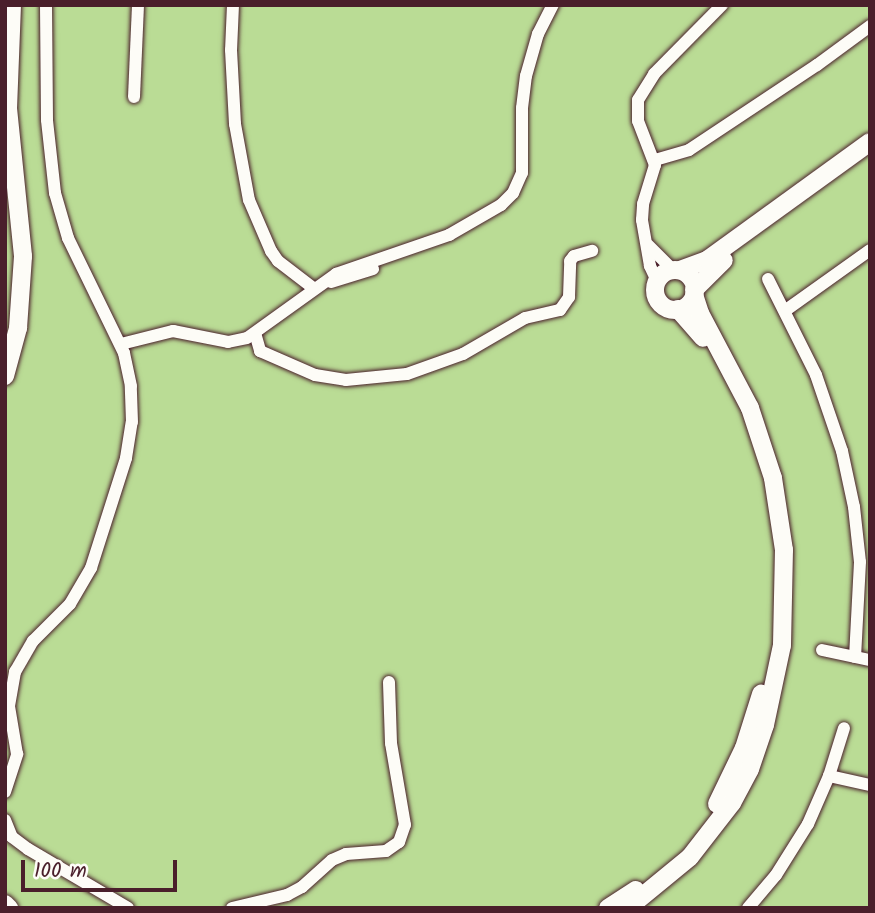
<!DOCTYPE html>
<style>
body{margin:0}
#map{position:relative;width:875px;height:913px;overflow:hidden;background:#faeee7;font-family:Kalam,sans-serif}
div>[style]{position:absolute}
.green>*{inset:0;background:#badc95;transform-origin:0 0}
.roads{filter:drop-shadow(0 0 2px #4a1f2b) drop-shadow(0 0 2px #4a1f2b)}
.street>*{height:12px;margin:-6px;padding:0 6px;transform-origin:6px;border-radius:6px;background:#fdfcf7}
.secondary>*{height:18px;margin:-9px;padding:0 9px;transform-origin:9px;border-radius:9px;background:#fdfcf7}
.secondary>.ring{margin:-9px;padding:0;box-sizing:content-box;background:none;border:18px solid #fdfcf7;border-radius:50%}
span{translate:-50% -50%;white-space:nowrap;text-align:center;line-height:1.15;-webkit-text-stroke:5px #fdfcf7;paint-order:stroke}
.frame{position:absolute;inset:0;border:7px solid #4a1f2b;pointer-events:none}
.scale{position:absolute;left:21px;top:860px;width:156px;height:32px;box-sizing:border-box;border:4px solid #4a1f2b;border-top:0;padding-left:9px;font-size:21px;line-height:24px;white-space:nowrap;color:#4a1f2b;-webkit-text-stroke:5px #fdfcf7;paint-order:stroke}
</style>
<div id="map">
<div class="green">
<div style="left:5px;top:5px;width:865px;height:903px"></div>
</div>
<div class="roads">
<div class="street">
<div style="left:233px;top:5px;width:45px;rotate:92.5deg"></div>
<div style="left:231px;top:50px;width:74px;rotate:86.9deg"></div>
<div style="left:235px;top:124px;width:77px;rotate:79.6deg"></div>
<div style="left:249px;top:200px;width:56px;rotate:66.7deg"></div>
<div style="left:271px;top:251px;width:12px;rotate:55deg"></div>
<div style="left:278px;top:261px;width:44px;rotate:37.6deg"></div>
<div style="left:134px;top:97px;width:92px;rotate:-87.5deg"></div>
<div style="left:655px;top:160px;width:35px;rotate:-16deg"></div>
<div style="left:689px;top:150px;width:154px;rotate:-33.6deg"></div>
<div style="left:817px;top:65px;width:66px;rotate:-36.3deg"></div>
<div style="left:648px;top:245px;width:35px;rotate:45deg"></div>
<div style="left:768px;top:279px;width:107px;rotate:63.4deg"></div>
<div style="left:816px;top:375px;width:80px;rotate:71.1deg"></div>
<div style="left:842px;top:451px;width:57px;rotate:77.9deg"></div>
<div style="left:854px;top:507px;width:55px;rotate:83.8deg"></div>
<div style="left:860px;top:562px;width:95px;rotate:93deg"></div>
<div style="left:657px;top:281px;width:17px;rotate:-115deg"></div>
<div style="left:650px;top:266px;width:47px;rotate:-99.9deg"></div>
<div style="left:642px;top:220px;width:16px;rotate:-86deg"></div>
<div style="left:643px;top:204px;width:41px;rotate:-72.9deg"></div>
<div style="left:655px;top:165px;width:47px;rotate:-111.1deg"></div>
<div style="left:638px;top:121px;width:21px;rotate:-90deg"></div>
<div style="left:638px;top:100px;width:31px;rotate:-58deg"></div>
<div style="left:654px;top:74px;width:97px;rotate:-45.4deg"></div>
<div style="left:331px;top:282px;width:44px;rotate:-17.2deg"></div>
<div style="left:786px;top:310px;width:103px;rotate:-35.5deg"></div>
<div style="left:255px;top:333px;width:19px;rotate:74deg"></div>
<div style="left:260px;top:351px;width:60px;rotate:23.6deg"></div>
<div style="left:315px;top:375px;width:31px;rotate:9deg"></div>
<div style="left:346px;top:380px;width:61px;rotate:-5.6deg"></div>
<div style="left:407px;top:374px;width:59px;rotate:-19.7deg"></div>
<div style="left:463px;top:354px;width:72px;rotate:-30.1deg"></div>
<div style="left:525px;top:318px;width:36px;rotate:-13deg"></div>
<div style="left:560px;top:310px;width:16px;rotate:-55deg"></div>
<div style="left:569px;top:297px;width:36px;rotate:-88deg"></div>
<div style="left:570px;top:261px;width:6px;rotate:-51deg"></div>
<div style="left:574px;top:256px;width:19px;rotate:-16deg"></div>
<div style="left:121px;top:344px;width:54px;rotate:-14deg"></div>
<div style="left:173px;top:331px;width:56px;rotate:11.3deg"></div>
<div style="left:228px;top:342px;width:19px;rotate:-12deg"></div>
<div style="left:247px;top:338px;width:110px;rotate:-35.7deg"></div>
<div style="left:336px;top:274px;width:120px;rotate:-19deg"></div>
<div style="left:449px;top:235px;width:60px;rotate:-30deg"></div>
<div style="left:501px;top:205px;width:17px;rotate:-45deg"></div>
<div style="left:513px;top:193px;width:22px;rotate:-66deg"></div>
<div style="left:522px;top:173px;width:65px;rotate:-90deg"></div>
<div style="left:522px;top:108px;width:32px;rotate:-83deg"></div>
<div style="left:526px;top:76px;width:44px;rotate:-74.1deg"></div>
<div style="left:538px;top:34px;width:33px;rotate:-63deg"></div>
<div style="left:822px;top:650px;width:49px;rotate:11.8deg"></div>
<div style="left:829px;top:776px;width:42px;rotate:12.4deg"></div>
<div style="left:5px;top:792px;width:40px;rotate:-72deg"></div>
<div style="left:17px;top:754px;width:49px;rotate:-99.5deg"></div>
<div style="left:9px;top:706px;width:35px;rotate:-80deg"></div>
<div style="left:15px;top:672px;width:36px;rotate:-60deg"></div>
<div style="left:33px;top:641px;width:52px;rotate:-45deg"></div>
<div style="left:70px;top:604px;width:42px;rotate:-59.7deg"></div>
<div style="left:91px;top:568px;width:115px;rotate:-72.3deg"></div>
<div style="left:126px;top:458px;width:36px;rotate:-81deg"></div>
<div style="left:132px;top:422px;width:36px;rotate:-92deg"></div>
<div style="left:131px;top:386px;width:34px;rotate:-102deg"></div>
<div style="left:124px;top:353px;width:128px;rotate:-116deg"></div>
<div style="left:68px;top:238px;width:47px;rotate:-106.1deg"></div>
<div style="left:55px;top:193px;width:73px;rotate:-96.3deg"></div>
<div style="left:47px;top:120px;width:115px;rotate:-90.5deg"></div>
<div style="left:5px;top:820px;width:18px;rotate:68deg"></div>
<div style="left:12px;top:837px;width:20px;rotate:37deg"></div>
<div style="left:28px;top:849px;width:116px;rotate:30.5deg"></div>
<div style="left:232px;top:908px;width:57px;rotate:-13.3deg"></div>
<div style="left:287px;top:895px;width:17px;rotate:-28deg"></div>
<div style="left:302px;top:887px;width:40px;rotate:-42deg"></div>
<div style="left:332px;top:860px;width:15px;rotate:-23deg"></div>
<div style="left:346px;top:854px;width:40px;rotate:-4.3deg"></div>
<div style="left:386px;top:851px;width:16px;rotate:-35deg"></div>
<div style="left:399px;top:842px;width:18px;rotate:-71deg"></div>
<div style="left:405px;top:825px;width:83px;rotate:-99.7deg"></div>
<div style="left:391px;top:743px;width:61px;rotate:-91.9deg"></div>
<div style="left:748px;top:908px;width:43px;rotate:-49.7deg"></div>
<div style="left:776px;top:875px;width:60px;rotate:-57.9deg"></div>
<div style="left:808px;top:824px;width:52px;rotate:-66.4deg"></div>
<div style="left:829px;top:776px;width:50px;rotate:-72.6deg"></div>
</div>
<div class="secondary">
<div style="left:680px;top:270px;width:29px;rotate:-20deg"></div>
<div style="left:707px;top:260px;width:201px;rotate:-35.9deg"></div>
<div class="ring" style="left:655px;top:270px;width:22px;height:22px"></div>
<div style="left:694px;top:290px;width:42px;rotate:-45deg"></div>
<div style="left:678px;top:309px;width:38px;rotate:49deg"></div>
<div style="left:5px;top:376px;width:50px;rotate:-74.8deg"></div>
<div style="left:18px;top:328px;width:72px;rotate:-86deg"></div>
<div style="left:23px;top:256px;width:148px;rotate:-95.8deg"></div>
<div style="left:8px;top:109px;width:104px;rotate:-87.8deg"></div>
<div style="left:717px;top:804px;width:62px;rotate:-64.3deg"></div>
<div style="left:744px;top:748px;width:57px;rotate:-72.5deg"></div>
<div style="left:5px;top:904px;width:6px;rotate:45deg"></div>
<div style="left:608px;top:908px;width:33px;rotate:-33deg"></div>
<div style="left:628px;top:908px;width:80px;rotate:-39.4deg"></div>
<div style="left:690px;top:857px;width:68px;rotate:-52.1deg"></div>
<div style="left:732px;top:803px;width:38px;rotate:-62deg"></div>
<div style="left:750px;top:769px;width:46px;rotate:-71.2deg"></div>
<div style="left:765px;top:725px;width:82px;rotate:-78deg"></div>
<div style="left:782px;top:645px;width:95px;rotate:-88.8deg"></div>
<div style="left:784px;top:550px;width:73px;rotate:-98.7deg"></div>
<div style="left:773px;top:478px;width:74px;rotate:-108.2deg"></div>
<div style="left:750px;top:408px;width:107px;rotate:-117.8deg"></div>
<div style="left:700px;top:313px;width:19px;rotate:-108deg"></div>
</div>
</div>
<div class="frame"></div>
<div class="scale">100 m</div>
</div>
